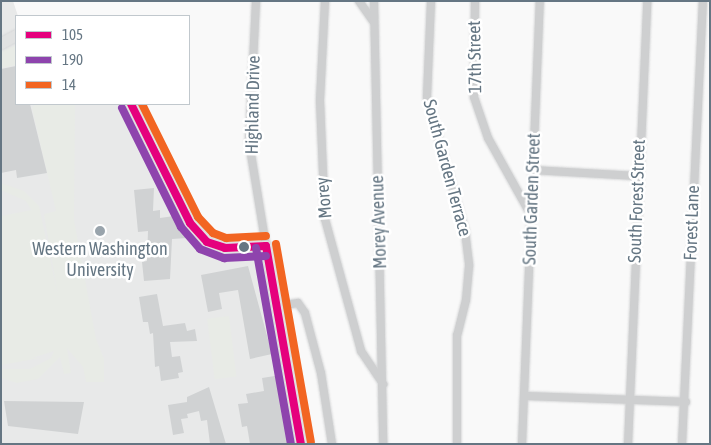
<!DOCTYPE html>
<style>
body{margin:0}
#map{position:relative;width:711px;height:445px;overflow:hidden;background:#f9f9f9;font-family:"Asap Condensed",sans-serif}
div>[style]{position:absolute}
.built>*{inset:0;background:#e8e9e9}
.green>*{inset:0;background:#e8ebe6;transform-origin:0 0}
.building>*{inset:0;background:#d0d2d3}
.roads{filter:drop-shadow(0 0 1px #d5d6d7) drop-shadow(0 0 1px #d5d6d7)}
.street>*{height:8px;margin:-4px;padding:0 4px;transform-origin:4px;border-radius:4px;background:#cecfd0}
.secondary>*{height:11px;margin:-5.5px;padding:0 5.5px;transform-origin:5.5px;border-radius:5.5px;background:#e1e2e2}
.bus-1>*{height:8px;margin:-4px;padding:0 4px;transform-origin:4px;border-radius:4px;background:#e5007d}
.bus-2>*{height:8px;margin:-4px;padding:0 4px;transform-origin:4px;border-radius:4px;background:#8e44ad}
.bus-3>*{height:8px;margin:-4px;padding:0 4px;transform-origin:4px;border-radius:4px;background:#f26522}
.dots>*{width:14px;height:14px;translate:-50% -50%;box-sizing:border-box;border:2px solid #fff;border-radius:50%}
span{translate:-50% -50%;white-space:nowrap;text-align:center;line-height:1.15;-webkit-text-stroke:5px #fff;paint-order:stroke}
.street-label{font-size:18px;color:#657683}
.poi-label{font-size:18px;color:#657683}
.frame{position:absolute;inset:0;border:2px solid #657683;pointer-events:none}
.legend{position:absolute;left:15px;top:15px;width:175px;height:90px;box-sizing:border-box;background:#fff;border:1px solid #c1c8cd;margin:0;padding:6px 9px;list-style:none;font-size:15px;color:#657683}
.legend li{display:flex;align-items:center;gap:10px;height:25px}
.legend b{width:25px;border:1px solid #c1c8cd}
</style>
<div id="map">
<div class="built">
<div style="clip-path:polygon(1px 1px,13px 1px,18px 16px,16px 104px,131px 104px,207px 242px,266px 246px,301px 444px,1px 444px)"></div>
</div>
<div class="green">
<div style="clip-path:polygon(16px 45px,16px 65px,1px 68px,1px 52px)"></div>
<div style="clip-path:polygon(35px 104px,75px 104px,74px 220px,96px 339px,104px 359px,104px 382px,86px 382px,83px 367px,67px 348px,71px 373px,64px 374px,60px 357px,38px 379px,17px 383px,1px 378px,1px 369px,30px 369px,51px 358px,54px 351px,32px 358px,40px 358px,1px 365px,1px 216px,32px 210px,34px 215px,32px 211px,26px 201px,1px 190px,1px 183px,24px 191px,39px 206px,58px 296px,44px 214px,56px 211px,32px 108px)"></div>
<div style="left:229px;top:316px;width:61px;height:22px;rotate:83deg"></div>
</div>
<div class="building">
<div style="clip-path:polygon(16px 66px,16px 104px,30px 104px,47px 173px,17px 178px,16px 170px,1px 173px,1px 69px)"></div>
<div style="clip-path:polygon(154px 188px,153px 211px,160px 210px,160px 218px,174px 216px,175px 222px,181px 221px,187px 238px,172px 239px,170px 279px,144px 281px,142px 262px,147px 261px,148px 231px,138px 232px,134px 190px)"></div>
<div style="clip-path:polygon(248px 266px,272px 354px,250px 359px,238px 290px,219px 293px,222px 309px,208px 312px,201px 275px)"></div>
<div style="clip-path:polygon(157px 294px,163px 326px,185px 323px,187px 331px,195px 329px,197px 341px,170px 342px,172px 357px,180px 356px,183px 372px,178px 373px,179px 378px,161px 381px,159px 366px,155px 367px,153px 333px,150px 334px,148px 322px,143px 322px,139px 297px)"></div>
<div style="clip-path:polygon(281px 375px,284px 390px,279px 391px,285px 425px,290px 424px,293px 444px,250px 444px,247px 426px,242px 427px,238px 404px,248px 403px,246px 394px,264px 391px,262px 378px)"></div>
<div style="clip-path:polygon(209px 387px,226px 444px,210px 444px,207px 420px,201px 421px,199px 411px,187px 414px,188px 418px,181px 419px,184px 433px,173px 435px,168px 405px,187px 402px,187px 397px)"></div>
<div style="clip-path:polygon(4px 401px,84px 402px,78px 434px,8px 426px)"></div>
</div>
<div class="roads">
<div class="street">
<div style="left:256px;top:1px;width:141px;rotate:92.8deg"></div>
<div style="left:249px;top:142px;width:105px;rotate:80.7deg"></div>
<div style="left:325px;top:1px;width:100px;rotate:92.9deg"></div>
<div style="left:320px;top:101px;width:118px;rotate:87.6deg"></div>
<div style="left:325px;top:219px;width:137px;rotate:74.7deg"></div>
<div style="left:361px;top:351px;width:40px;rotate:56deg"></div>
<div style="left:359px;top:1px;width:24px;rotate:55deg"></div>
<div style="left:374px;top:1px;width:443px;rotate:88.8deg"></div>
<div style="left:431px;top:1px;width:96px;rotate:92.4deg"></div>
<div style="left:427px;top:97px;width:139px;rotate:74.2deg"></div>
<div style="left:465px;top:231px;width:35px;rotate:83deg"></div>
<div style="left:469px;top:266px;width:34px;rotate:95deg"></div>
<div style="left:466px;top:300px;width:36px;rotate:104deg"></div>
<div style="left:457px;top:335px;width:109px;rotate:90deg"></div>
<div style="left:475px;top:1px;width:96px;rotate:90.6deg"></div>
<div style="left:474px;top:97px;width:43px;rotate:71.1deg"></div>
<div style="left:488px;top:138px;width:90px;rotate:60.9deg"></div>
<div style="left:532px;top:170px;width:105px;rotate:3.3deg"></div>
<div style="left:277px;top:306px;width:21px;rotate:-8deg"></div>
<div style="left:298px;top:303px;width:12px;rotate:55deg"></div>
<div style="left:305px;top:313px;width:62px;rotate:75.1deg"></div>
<div style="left:321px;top:373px;width:72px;rotate:81.2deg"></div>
<div style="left:524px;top:396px;width:162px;rotate:2.1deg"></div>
<div style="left:522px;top:444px;width:443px;rotate:-87.7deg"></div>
<div style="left:628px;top:444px;width:443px;rotate:-87.5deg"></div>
<div style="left:682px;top:444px;width:443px;rotate:-87.3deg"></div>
</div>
<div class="secondary">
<div style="left:1px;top:43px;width:17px;rotate:-28deg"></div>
<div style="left:131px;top:104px;width:133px;rotate:63.6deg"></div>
<div style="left:190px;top:223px;width:25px;rotate:48deg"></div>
<div style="left:207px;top:242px;width:19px;rotate:18deg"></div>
<div style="left:225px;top:248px;width:41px;rotate:-2.8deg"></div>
<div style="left:266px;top:246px;width:201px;rotate:80deg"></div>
</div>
</div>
<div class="bus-1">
<div style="left:131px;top:104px;width:133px;rotate:63.6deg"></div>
<div style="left:190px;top:223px;width:25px;rotate:48deg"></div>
<div style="left:207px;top:242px;width:19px;rotate:18deg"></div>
<div style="left:225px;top:248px;width:41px;rotate:-2.8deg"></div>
<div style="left:266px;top:246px;width:201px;rotate:80deg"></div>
</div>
<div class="bus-2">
<div style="left:122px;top:108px;width:133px;rotate:63.6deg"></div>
<div style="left:181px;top:227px;width:29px;rotate:49deg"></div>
<div style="left:200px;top:249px;width:26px;rotate:21deg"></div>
<div style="left:224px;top:258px;width:42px;rotate:-2.7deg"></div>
<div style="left:256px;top:248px;width:199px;rotate:79.9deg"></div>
</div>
<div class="bus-3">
<div style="left:142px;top:104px;width:126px;rotate:63.6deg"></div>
<div style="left:198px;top:217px;width:22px;rotate:47deg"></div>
<div style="left:213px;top:233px;width:14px;rotate:21deg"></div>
<div style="left:226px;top:238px;width:40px;rotate:-2.9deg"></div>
<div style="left:276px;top:244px;width:201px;rotate:80deg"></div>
</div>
<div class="dots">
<div style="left:100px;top:231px;background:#99a4ac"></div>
<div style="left:244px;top:247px;background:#657683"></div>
</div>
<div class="street-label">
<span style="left:475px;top:57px;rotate:-91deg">17th Street</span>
<span style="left:253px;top:105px;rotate:-89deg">Highland Drive</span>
<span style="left:447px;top:168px;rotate:75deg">South Garden Terrace</span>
<span style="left:324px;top:198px;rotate:-95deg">Morey</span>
<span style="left:532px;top:199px;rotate:-88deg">South Garden Street</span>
<span style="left:637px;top:201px;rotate:-88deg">South Forest Street</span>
<span style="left:379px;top:222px;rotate:-92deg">Morey Avenue</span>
<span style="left:692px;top:223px;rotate:-88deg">Forest Lane</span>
</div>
<div class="poi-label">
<span style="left:100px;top:260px">Western Washington<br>University</span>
</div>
<div class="frame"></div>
<ul class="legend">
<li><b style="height:6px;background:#e5007d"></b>105</li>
<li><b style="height:6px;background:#8e44ad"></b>190</li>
<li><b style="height:6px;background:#f26522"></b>14</li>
</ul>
</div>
